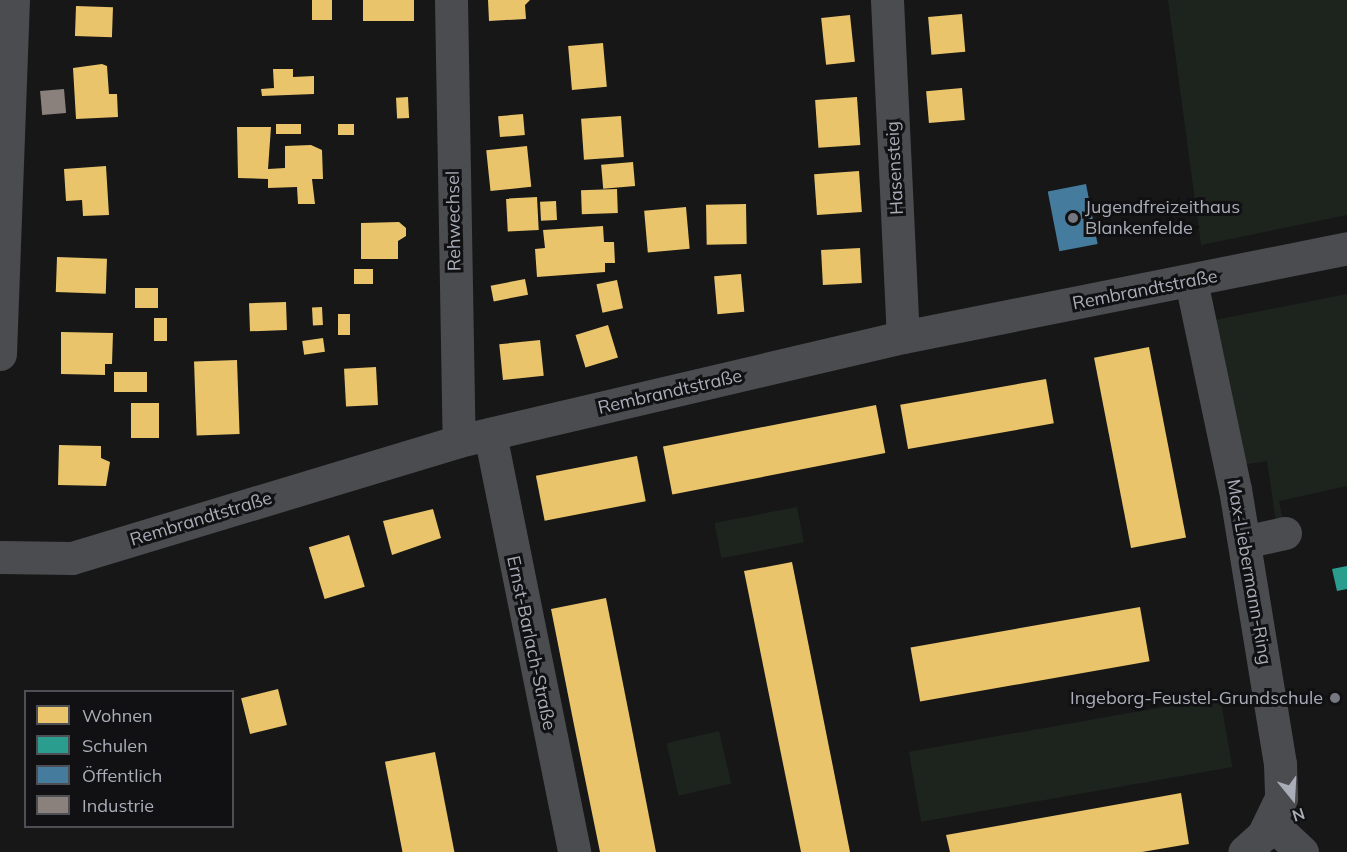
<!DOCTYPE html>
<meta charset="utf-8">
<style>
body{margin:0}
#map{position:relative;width:1347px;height:852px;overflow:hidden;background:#171717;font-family:Mulish,sans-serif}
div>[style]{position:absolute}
.green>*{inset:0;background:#1d241e;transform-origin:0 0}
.homes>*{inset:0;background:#e9c46a;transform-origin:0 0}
.schools>*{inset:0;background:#2a9d8f}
.public>*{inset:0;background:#457b9d;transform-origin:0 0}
.industry>*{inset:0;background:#8a817c;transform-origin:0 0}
.minor>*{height:33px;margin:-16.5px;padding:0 16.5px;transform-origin:16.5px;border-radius:16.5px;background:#4b4c50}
.dots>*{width:16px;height:16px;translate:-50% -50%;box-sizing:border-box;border:3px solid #111113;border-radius:50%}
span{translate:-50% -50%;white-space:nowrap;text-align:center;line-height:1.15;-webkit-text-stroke:6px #111113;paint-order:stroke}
.street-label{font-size:18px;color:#a8adb8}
.poi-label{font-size:18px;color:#a8adb8}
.left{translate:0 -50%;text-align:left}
.right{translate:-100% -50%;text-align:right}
.legend{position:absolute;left:24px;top:690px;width:210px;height:138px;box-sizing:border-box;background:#111113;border:2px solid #4d4f55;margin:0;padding:8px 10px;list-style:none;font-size:18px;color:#a8adb8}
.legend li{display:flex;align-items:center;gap:12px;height:30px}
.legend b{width:30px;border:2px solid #4d4f55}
.north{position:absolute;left:1263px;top:768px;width:60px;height:60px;-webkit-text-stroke:4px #111113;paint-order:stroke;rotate:162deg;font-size:16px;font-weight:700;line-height:24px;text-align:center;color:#a8adb8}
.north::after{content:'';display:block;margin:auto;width:21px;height:27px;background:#a8adb8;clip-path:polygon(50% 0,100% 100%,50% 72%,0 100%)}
</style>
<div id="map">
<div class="green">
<div style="clip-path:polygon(1168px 0,1347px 0,1347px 215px,1201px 245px)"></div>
<div style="clip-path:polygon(1347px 294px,1347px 486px,1279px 501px,1283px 521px,1276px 521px,1267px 461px,1241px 465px,1215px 320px)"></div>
<div style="left:797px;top:507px;width:36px;height:84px;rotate:79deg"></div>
<div style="left:1220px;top:697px;width:71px;height:316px;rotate:80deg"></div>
<div style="left:719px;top:731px;width:54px;height:54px;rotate:77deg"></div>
</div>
<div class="homes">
<div style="left:312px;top:0;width:20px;height:20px"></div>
<div style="left:363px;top:0;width:51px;height:21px"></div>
<div style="clip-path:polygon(488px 0,530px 0,525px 5px,526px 19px,489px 21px)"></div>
<div style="left:76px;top:6px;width:37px;height:30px;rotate:2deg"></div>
<div style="left:962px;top:14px;width:38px;height:34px;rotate:85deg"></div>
<div style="left:850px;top:15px;width:47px;height:29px;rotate:84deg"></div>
<div style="left:603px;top:43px;width:44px;height:35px;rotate:85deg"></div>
<div style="clip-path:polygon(102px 64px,107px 66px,109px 94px,117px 94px,118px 117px,76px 119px,73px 68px)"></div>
<div style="clip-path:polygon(273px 69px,293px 69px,293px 77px,314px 76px,314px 94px,262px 96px,261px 89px,274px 88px)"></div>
<div style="left:962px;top:88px;width:32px;height:36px;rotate:85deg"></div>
<div style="left:408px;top:97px;width:21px;height:12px;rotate:87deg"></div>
<div style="left:857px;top:97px;width:48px;height:42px;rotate:86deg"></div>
<div style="left:523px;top:114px;width:21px;height:25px;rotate:85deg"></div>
<div style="left:621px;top:116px;width:41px;height:40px;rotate:86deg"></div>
<div style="left:301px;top:124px;width:10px;height:25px;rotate:90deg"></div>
<div style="left:338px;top:124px;width:16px;height:11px"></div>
<div style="clip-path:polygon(237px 127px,271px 127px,268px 169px,285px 168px,285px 146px,311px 145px,322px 150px,323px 179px,312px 179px,315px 204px,298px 204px,297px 187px,268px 188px,268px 179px,238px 178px)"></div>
<div style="left:527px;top:146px;width:41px;height:41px;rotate:84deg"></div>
<div style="left:633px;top:162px;width:24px;height:32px;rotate:85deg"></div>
<div style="clip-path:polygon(106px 166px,109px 215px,83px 216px,82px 200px,66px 201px,64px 169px)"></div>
<div style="left:859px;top:171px;width:41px;height:45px;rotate:86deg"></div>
<div style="left:617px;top:189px;width:24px;height:36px;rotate:88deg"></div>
<div style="left:537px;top:197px;width:33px;height:31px;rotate:87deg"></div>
<div style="left:556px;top:201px;width:19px;height:16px;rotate:87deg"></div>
<div style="left:746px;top:204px;width:40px;height:40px;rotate:89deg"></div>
<div style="left:686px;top:207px;width:42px;height:42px;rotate:85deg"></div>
<div style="clip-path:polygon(399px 222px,406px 228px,406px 236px,398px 241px,398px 259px,361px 259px,361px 223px)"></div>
<div style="clip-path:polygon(603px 226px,604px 242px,614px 242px,615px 263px,605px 263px,605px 272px,537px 277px,535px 249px,545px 248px,543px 230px)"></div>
<div style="left:860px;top:248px;width:35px;height:39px;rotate:87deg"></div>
<div style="left:57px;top:257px;width:50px;height:35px;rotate:2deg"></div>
<div style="left:354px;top:269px;width:19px;height:15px"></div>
<div style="left:741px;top:274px;width:38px;height:27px;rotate:85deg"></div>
<div style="left:525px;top:279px;width:16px;height:35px;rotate:79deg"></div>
<div style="left:617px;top:280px;width:29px;height:21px;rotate:78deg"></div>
<div style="left:135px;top:288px;width:23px;height:20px"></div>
<div style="left:286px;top:302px;width:28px;height:37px;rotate:88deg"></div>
<div style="left:322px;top:307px;width:18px;height:10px;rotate:87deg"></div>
<div style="left:350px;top:314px;width:21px;height:12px;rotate:90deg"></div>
<div style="left:154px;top:318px;width:13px;height:23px"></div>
<div style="left:608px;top:325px;width:34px;height:34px;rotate:73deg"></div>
<div style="clip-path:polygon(61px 332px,113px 333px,112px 364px,105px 364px,105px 375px,61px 374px)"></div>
<div style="left:323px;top:338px;width:14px;height:21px;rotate:82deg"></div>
<div style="left:540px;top:340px;width:36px;height:41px;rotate:84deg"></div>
<div style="left:1149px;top:347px;width:194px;height:56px;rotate:79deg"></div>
<div style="left:237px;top:360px;width:74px;height:43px;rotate:88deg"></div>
<div style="left:376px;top:367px;width:38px;height:32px;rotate:87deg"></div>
<div style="left:147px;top:372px;width:20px;height:33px;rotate:90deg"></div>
<div style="left:1046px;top:379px;width:45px;height:148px;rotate:80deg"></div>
<div style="left:159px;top:403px;width:35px;height:28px;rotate:90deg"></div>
<div style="left:876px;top:405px;width:49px;height:217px;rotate:79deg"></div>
<div style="clip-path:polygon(59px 445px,101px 446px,101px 458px,110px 462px,106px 486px,58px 485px)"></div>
<div style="left:637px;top:456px;width:46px;height:103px;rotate:79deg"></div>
<div style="clip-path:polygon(433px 509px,441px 538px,392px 555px,383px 521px)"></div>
<div style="left:349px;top:535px;width:54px;height:42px;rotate:73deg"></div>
<div style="clip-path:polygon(792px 562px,850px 852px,801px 852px,779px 744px,744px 571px)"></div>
<div style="clip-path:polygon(606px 598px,629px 714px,656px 852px,600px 852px,574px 725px,551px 609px)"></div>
<div style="left:1140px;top:607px;width:55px;height:233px;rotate:80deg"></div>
<div style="left:278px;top:689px;width:37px;height:38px;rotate:76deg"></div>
<div style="left:435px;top:752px;width:102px;height:51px;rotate:79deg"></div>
<div style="clip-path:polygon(1181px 793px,1189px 844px,1142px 852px,950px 852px,946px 835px)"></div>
</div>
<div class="schools">
<div style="clip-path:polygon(1347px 566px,1347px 589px,1337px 591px,1332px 569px)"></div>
</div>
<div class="public">
<div style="left:1086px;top:184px;width:61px;height:39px;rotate:79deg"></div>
</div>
<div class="industry">
<div style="left:64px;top:89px;width:24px;height:24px;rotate:85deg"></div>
</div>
<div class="minor">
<div style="left:451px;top:0;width:441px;rotate:89deg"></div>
<div style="left:887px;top:0;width:337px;rotate:87.3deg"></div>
<div style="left:1191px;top:281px;width:213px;rotate:78.1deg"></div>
<div style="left:1235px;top:489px;width:279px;rotate:80.7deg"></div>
<div style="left:1280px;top:764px;width:34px;rotate:88deg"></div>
<div style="left:1281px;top:798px;width:41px;rotate:115.9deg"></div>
<div style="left:1263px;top:835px;width:25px;rotate:138deg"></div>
<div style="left:0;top:354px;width:354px;rotate:-87.9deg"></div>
<div style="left:490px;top:434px;width:426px;rotate:78.6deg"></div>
<div style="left:1244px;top:542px;width:42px;rotate:-12.4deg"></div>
<div style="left:0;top:557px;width:72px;rotate:0.8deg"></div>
<div style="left:72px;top:558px;width:404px;rotate:-16.8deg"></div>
<div style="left:459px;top:441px;width:456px;rotate:-13.2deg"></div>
<div style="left:903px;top:337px;width:453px;rotate:-11.3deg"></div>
<div style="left:1270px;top:822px;width:44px;rotate:43.2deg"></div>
</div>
<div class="dots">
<div style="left:1073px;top:218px;background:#757880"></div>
<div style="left:1335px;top:698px;background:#757880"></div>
</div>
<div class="street-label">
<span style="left:895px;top:168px;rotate:-93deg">Hasensteig</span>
<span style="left:454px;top:221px;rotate:-91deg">Rehwechsel</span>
<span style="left:1145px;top:290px;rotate:-11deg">Rembrandtstraße</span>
<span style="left:670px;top:392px;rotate:-13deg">Rembrandtstraße</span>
<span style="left:201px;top:519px;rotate:-17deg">Rembrandtstraße</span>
<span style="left:1249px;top:572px;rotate:80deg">Max-Liebermann-Ring</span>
<span style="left:531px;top:643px;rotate:78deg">Ernst-Barlach-Straße</span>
</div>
<div class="poi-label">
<span class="left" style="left:1085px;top:218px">Jugendfreizeithaus<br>Blankenfelde</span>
<span class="right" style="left:1323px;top:698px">Ingeborg-Feustel-Grundschule</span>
</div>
<ul class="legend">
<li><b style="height:16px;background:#e9c46a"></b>Wohnen</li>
<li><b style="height:16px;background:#2a9d8f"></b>Schulen</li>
<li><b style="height:16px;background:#457b9d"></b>Öffentlich</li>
<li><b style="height:16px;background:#8a817c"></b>Industrie</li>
</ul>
<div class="north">N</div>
</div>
